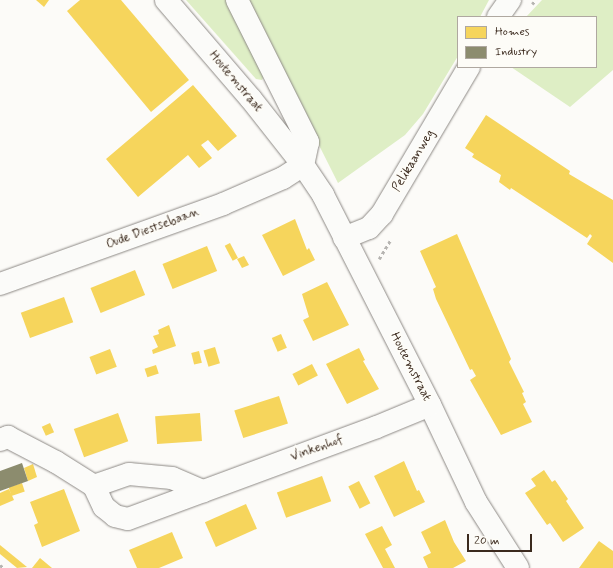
<!DOCTYPE html>
<style>
body{margin:0}
#map{position:relative;width:613px;height:568px;overflow:hidden;background:#fcfbf8;font-family:Mynerve,sans-serif}
div>[style]{position:absolute}
.green>*{inset:0;background:#deeec5}
.homes>*{inset:0;background:#f6d55c;transform-origin:0 0}
.industry>*{inset:0;background:#8c8c6e}
.path>*{height:2.5px;margin-top:-1.25px;transform-origin:0;background:repeating-linear-gradient(90deg,#b6b4b1 0 3px,transparent 0 6px)}
.roads{filter:drop-shadow(0 0 1px #8d8985) drop-shadow(0 0 1px #8d8985)}
.minor>*{height:22px;margin:-11px;padding:0 11px;transform-origin:11px;border-radius:11px;background:#fbfbf9}
span{translate:-50% -50%;white-space:nowrap;text-align:center;line-height:1.15;-webkit-text-stroke:4px #fdfcf7;paint-order:stroke}
.street-label{font-size:13px;color:#3b2a1e}
.legend{position:absolute;left:457px;top:16px;width:140px;height:52px;box-sizing:border-box;background:#fdfcf7;border:1px solid #afa8a0;margin:0;padding:5px 7px;list-style:none;font-size:12px;color:#3b2a1e}
.legend li{display:flex;align-items:center;gap:8px;height:20px}
.legend b{width:20px;border:1px solid #afa8a0}
.scale{position:absolute;left:467px;top:534px;width:65px;height:18px;box-sizing:border-box;border:2px solid #3b2a1e;border-top:0;padding-left:5px;font-size:12px;line-height:14px;white-space:nowrap;color:#3b2a1e;-webkit-text-stroke:3px #fdfcf7;paint-order:stroke}
</style>
<div id="map">
<div class="green">
<div style="clip-path:polygon(186px 0,229px 0,266px 72px,262px 80px,256px 79px)"></div>
<div style="clip-path:polygon(246px 0,489px 0,480px 17px,458px 17px,458px 56px,423px 114px,405px 135px,338px 183px)"></div>
<div style="clip-path:polygon(542px 0,613px 0,613px 70px,570px 107px,511px 67px,596px 67px,596px 17px,526px 17px)"></div>
</div>
<div class="homes">
<div style="clip-path:polygon(36px 0,49px 0,44px 7px)"></div>
<div style="clip-path:polygon(80px 0,121px 0,189px 80px,151px 112px,67px 11px)"></div>
<div style="clip-path:polygon(193px 85px,237px 136px,218px 151px,208px 140px,201px 145px,212px 158px,199px 168px,188px 155px,138px 197px,106px 159px)"></div>
<div style="clip-path:polygon(486px 115px,570px 171px,569px 174px,613px 200px,613px 263px,587px 244px,592px 236px,590px 234px,587px 238px,511px 188px,510px 190px,499px 182px,501px 175px,472px 157px,474px 154px,465px 148px)"></div>
<div style="clip-path:polygon(295px 219px,307px 250px,309px 248px,315px 260px,283px 276px,262px 235px)"></div>
<div style="clip-path:polygon(457px 234px,511px 359px,509px 362px,524px 392px,522px 393px,526px 402px,523px 404px,532px 422px,501px 435px,470px 380px,476px 376px,472px 369px,470px 370px,436px 299px,433px 289px,436px 287px,420px 251px)"></div>
<div style="left:230px;top:243px;width:17px;height:6px;rotate:62deg"></div>
<div style="left:207px;top:246px;width:27px;height:48px;rotate:68deg"></div>
<div style="clip-path:polygon(244px 256px,249px 265px,242px 268px,237px 259px)"></div>
<div style="left:135px;top:270px;width:27px;height:48px;rotate:68deg"></div>
<div style="clip-path:polygon(327px 282px,349px 325px,313px 341px,303px 320px,309px 317px,302px 294px)"></div>
<div style="left:64px;top:297px;width:27px;height:46px;rotate:70deg"></div>
<div style="clip-path:polygon(169px 325px,176px 346px,153px 354px,152px 350px,158px 347px,153px 336px,159px 334px,158px 330px)"></div>
<div style="left:281px;top:334px;width:15px;height:10px;rotate:67deg"></div>
<div style="left:215px;top:347px;width:17px;height:12px;rotate:73deg"></div>
<div style="clip-path:polygon(359px 348px,365px 360px,363px 361px,379px 389px,347px 404px,326px 364px)"></div>
<div style="left:110px;top:349px;width:19px;height:22px;rotate:69deg"></div>
<div style="left:199px;top:351px;width:12px;height:8px;rotate:76deg"></div>
<div style="left:312px;top:364px;width:13px;height:22px;rotate:63deg"></div>
<div style="left:156px;top:365px;width:9px;height:12px;rotate:72deg"></div>
<div style="left:279px;top:396px;width:29px;height:47px;rotate:72deg"></div>
<div style="left:118px;top:413px;width:30px;height:47px;rotate:70deg"></div>
<div style="left:200px;top:413px;width:28px;height:45px;rotate:86deg"></div>
<div style="left:50px;top:423px;width:10px;height:9px;rotate:66deg"></div>
<div style="clip-path:polygon(404px 461px,417px 491px,419px 490px,425px 502px,394px 517px,374px 476px)"></div>
<div style="clip-path:polygon(33px 464px,37px 477px,28px 481px,24px 468px)"></div>
<div style="clip-path:polygon(544px 470px,552px 482px,555px 480px,568px 499px,566px 501px,584px 528px,563px 542px,550px 523px,547px 525px,525px 493px,536px 486px,531px 479px)"></div>
<div style="left:322px;top:476px;width:27px;height:48px;rotate:70deg"></div>
<div style="left:359px;top:481px;width:25px;height:12px;rotate:63deg"></div>
<div style="left:22px;top:483px;width:9px;height:14px;rotate:72deg"></div>
<div style="clip-path:polygon(9px 489px,14px 500px,0 506px,0 493px)"></div>
<div style="clip-path:polygon(64px 489px,80px 531px,42px 547px,34px 525px,38px 523px,30px 502px)"></div>
<div style="left:246px;top:504px;width:27px;height:45px;rotate:66deg"></div>
<div style="clip-path:polygon(445px 520px,454px 542px,466px 561px,453px 568px,428px 568px,423px 557px,431px 553px,421px 532px)"></div>
<div style="clip-path:polygon(382px 526px,392px 545px,385px 549px,395px 568px,383px 568px,365px 534px)"></div>
<div style="clip-path:polygon(172px 532px,183px 558px,159px 568px,137px 568px,129px 550px)"></div>
<div style="clip-path:polygon(599px 541px,613px 551px,613px 568px,579px 568px)"></div>
<div style="clip-path:polygon(0 545px,27px 567px,17px 568px,0 554px)"></div>
<div style="clip-path:polygon(40px 558px,52px 568px,32px 568px)"></div>
</div>
<div class="industry">
<div style="clip-path:polygon(22px 463px,28px 481px,0 491px,0 471px)"></div>
</div>
<div class="path">
<div style="left:532px;top:4px;width:6px;rotate:-45deg"></div>
<div style="left:379px;top:259px;width:23px;rotate:-59deg"></div>
<div style="left:0;top:565px;width:5px;rotate:37deg"></div>
</div>
<div class="roads">
<div class="minor">
<div style="left:166px;top:0;width:130px;rotate:49.4deg"></div>
<div style="left:251px;top:99px;width:84px;rotate:51.8deg"></div>
<div style="left:303px;top:165px;width:36px;rotate:56deg"></div>
<div style="left:323px;top:195px;width:236px;rotate:63deg"></div>
<div style="left:430px;top:405px;width:107px;rotate:64.6deg"></div>
<div style="left:476px;top:502px;width:78px;rotate:57.5deg"></div>
<div style="left:237px;top:0;width:159px;rotate:63.4deg"></div>
<div style="left:308px;top:142px;width:24px;rotate:102deg"></div>
<div style="left:498px;top:17px;width:21px;rotate:-55deg"></div>
<div style="left:344px;top:238px;width:27px;rotate:-22deg"></div>
<div style="left:369px;top:228px;width:19px;rotate:-47deg"></div>
<div style="left:382px;top:214px;width:171px;rotate:-59.4deg"></div>
<div style="left:0;top:284px;width:237px;rotate:-19.7deg"></div>
<div style="left:223px;top:204px;width:65px;rotate:-23.4deg"></div>
<div style="left:283px;top:178px;width:24px;rotate:-33deg"></div>
<div style="left:0;top:440px;width:9px;rotate:-21deg"></div>
<div style="left:8px;top:437px;width:54px;rotate:27.5deg"></div>
<div style="left:56px;top:462px;width:45px;rotate:32.3deg"></div>
<div style="left:94px;top:486px;width:23px;rotate:65deg"></div>
<div style="left:104px;top:507px;width:14px;rotate:39deg"></div>
<div style="left:115px;top:516px;width:13px;rotate:13deg"></div>
<div style="left:128px;top:519px;width:265px;rotate:-20.3deg"></div>
<div style="left:377px;top:427px;width:57px;rotate:-22.5deg"></div>
<div style="left:94px;top:486px;width:37px;rotate:-19deg"></div>
<div style="left:129px;top:474px;width:43px;rotate:5.3deg"></div>
<div style="left:172px;top:478px;width:34px;rotate:23deg"></div>
</div>
</div>
<div class="street-label">
<span style="left:235px;top:82px;rotate:50deg">Houtemstraat</span>
<span style="left:414px;top:161px;rotate:-59deg">Pelikaanweg</span>
<span style="left:153px;top:229px;rotate:-20deg">Oude Diestsebaan</span>
<span style="left:410px;top:367px;rotate:63deg">Houtemstraat</span>
<span style="left:317px;top:449px;rotate:-20deg">Vinkenhof</span>
</div>
<ul class="legend">
<li><b style="height:11px;background:#f6d55c"></b>Homes</li>
<li><b style="height:11px;background:#8c8c6e"></b>Industry</li>
</ul>
<div class="scale">20 m</div>
</div>
